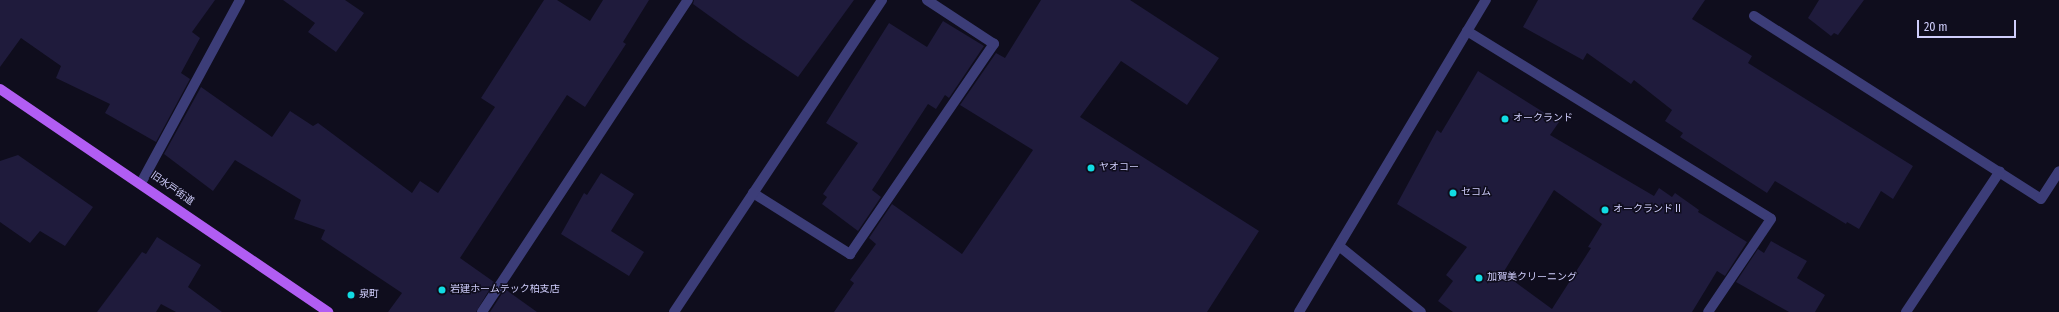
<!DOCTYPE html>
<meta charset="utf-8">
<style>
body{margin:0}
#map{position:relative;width:2059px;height:312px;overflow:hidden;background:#0f0d1d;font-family:"Fira Sans Condensed","Noto Sans JP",sans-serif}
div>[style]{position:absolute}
.building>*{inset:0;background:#1f1b3c}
.service>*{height:10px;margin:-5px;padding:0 5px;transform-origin:5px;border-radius:5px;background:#3c3d78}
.minor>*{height:10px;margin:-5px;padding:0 5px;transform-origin:5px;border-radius:5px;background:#3c3d78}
.tertiary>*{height:10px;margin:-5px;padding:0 5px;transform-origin:5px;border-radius:5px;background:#3c3d78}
.primary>*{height:10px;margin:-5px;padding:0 5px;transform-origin:5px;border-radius:5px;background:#b15df3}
.dots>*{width:11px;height:11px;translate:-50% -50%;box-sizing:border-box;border:2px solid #0f0d1d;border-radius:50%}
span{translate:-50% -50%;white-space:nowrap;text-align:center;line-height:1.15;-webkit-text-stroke:3px #0f0d1d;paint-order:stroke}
.poi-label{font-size:10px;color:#cfcdfb}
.left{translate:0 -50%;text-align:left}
.street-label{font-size:10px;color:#cfcdfb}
.scale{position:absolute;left:1917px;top:20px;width:99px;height:18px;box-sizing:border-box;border:2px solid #cfcdfb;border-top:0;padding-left:5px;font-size:12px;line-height:14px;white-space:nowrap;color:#cfcdfb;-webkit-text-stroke:3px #0f0d1d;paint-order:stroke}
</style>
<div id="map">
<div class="building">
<div style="clip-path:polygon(0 0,215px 0,192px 32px,200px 38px,181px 73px,190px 79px,156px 142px,105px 113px,110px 104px,56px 78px,61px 66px,21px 38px,0 67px)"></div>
<div style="clip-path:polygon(283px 0,345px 0,364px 13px,336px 52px,308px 32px,315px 23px)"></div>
<div style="clip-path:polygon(544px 0,557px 0,590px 21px,603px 0,649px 0,623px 42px,626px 44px,585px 107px,567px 95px,460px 258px,494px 282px,476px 312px,388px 312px,402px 293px,321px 239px,325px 230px,294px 219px,301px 200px,235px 160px,213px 191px,164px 154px,201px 87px,272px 137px,290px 111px,313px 126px,318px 123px,412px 193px,420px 181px,438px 193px,495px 107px,481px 98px)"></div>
<div style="clip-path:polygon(694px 0,854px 0,798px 77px,740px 38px,693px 4px)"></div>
<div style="clip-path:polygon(1041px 0,1130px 0,1219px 58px,1187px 105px,1121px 61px,1080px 117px,1259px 231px,1207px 312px,834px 312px,854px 283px,850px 280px,876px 244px,869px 238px,892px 204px,962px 254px,1033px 150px,960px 105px,996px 53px,1005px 58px)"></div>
<div style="clip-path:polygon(1538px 0,1705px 0,1692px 19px,1752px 56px,1748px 63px,1913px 166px,1893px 199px,1881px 191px,1859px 229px,1847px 222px,1846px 224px,1775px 181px,1767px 193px,1680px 137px,1683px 133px,1665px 121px,1672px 110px,1634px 80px,1631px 84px,1587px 53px,1583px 60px,1523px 27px)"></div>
<div style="clip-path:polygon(1819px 0,1864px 0,1838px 35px,1834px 33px,1831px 36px,1808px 18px)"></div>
<div style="clip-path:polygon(943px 21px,984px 46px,949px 98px,945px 95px,936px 109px,928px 104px,872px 190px,881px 197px,858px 231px,822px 204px,827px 197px,823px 194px,858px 143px,826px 123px,889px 23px,927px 47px)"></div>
<div style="clip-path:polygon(evenodd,1478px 71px,1559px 122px,1550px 135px,1654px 196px,1659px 188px,1672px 197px,1675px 193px,1699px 210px,1698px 212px,1747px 242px,1725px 276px,1717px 271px,1692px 312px,1453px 312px,1438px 301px,1453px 281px,1446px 275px,1467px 247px,1397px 204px,1437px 130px,1441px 133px,1478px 71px,1554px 190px,1602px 224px,1588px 247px,1591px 248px,1552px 309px,1503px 273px,1554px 190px)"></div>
<div style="clip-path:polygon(18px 155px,93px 207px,65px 246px,40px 231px,30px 243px,0 222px,0 161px)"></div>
<div style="clip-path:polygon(601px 173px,634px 194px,611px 231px,644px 252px,629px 276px,561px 234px,584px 193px,587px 195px)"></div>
<div style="clip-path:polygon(157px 237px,201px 265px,188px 287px,222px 312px,176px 312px,161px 304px,156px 312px,97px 312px,142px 252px,146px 254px)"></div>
<div style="clip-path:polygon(1771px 241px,1807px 261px,1797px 278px,1825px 295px,1815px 312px,1789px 312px,1736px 282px,1758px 249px,1764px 253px)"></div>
<div style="clip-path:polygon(505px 289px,537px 312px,490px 312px)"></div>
</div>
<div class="service">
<div style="left:753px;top:193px;width:115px;rotate:32.2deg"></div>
<div style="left:850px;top:254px;width:255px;rotate:-55.6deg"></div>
<div style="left:1339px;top:246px;width:105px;rotate:38.8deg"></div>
</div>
<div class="minor">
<div style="left:927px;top:0;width:80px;rotate:33.3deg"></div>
<div style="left:1754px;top:16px;width:340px;rotate:32.5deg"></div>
<div style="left:2041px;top:199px;width:33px;rotate:-57deg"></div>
<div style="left:1467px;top:31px;width:357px;rotate:31.7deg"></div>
<div style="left:1771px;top:219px;width:112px;rotate:124.1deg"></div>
<div style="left:141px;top:183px;width:208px;rotate:-61.6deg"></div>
<div style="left:482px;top:312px;width:374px;rotate:-56.6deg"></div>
<div style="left:674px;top:312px;width:375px;rotate:-56.3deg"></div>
<div style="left:1906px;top:312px;width:169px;rotate:-56.3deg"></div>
</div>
<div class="tertiary">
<div style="left:1299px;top:312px;width:364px;rotate:-59.1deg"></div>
</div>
<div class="primary">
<div style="left:0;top:89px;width:397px;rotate:34.2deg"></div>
</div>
<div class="dots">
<div style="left:1505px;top:119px;background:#11dce3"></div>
<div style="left:1091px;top:168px;background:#11dce3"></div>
<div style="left:1453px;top:193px;background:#11dce3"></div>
<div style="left:1605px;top:210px;background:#11dce3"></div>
<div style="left:1479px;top:278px;background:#11dce3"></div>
<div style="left:442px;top:290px;background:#11dce3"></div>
<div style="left:351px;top:295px;background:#11dce3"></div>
</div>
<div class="poi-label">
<span class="left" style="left:1513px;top:119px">オークランド</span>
<span class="left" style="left:1099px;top:168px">ヤオコー</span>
<span class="left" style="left:1461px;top:193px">セコム</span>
<span class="left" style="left:1613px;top:210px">オークランドⅡ</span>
<span class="left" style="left:1487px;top:278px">加賀美クリーニング</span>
<span class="left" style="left:450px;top:290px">岩建ホームテック柏支店</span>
<span class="left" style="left:359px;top:295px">泉町</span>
</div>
<div class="street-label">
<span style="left:172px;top:189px;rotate:35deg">旧水戸街道</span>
</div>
<div class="scale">20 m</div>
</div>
